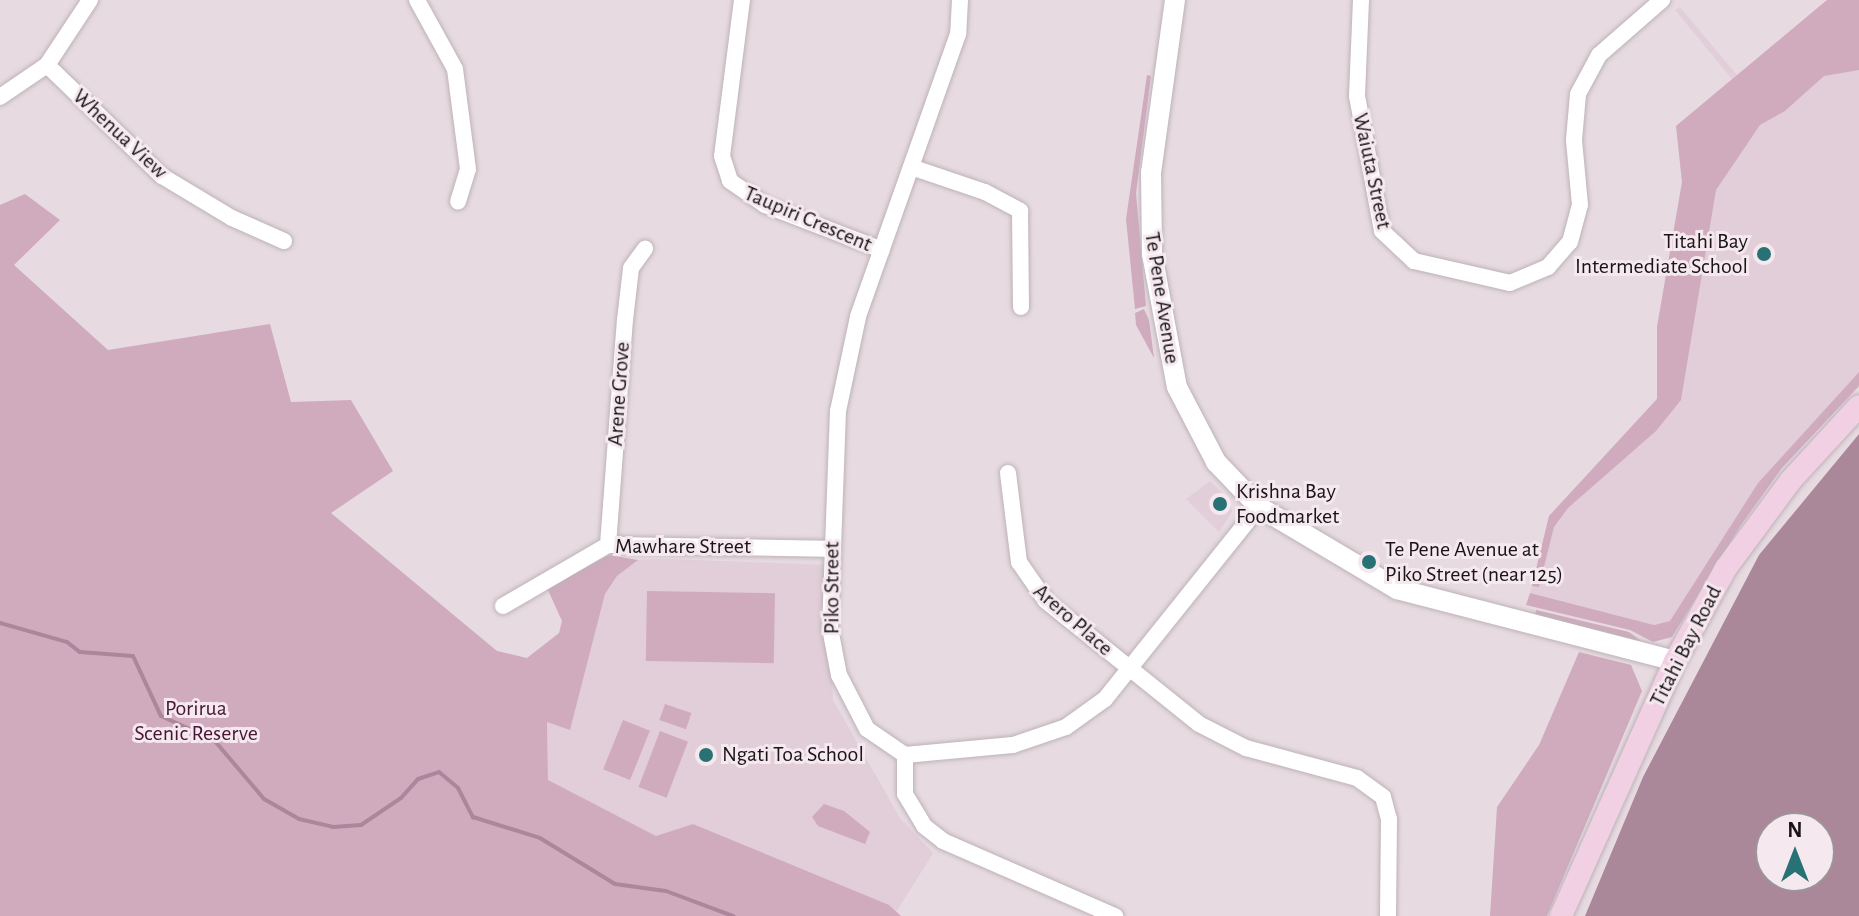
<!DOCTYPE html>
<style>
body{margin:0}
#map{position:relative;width:1859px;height:916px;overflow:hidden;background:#e7dbe1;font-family:"Alegreya Sans",sans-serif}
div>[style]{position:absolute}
.built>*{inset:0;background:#e1ced8}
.green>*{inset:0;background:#d0abbe;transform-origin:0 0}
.water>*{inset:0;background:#ab879a}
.stream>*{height:4px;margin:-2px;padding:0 2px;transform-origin:2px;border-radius:2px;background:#ab879a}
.roads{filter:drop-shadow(0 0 2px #bdb2b8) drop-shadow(0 0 2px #bdb2b8)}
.minor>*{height:16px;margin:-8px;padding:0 8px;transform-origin:8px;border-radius:8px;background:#fff}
.tertiary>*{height:20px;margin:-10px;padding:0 10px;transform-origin:10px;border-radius:10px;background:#fff}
.secondary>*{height:22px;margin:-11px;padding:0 11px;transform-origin:11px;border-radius:11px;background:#f1d0e4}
.dots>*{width:22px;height:22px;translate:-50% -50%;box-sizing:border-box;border:4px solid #f5e8ee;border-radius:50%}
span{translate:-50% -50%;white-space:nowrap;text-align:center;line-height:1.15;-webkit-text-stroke:6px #f5e8ee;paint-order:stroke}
.street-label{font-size:22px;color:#191517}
.poi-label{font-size:22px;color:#191517}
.right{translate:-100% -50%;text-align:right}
.left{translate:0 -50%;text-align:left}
.park-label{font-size:22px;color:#461734}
.north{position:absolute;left:1755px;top:812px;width:80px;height:80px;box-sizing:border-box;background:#f5e8ee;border:2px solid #9d9498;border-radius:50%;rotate:0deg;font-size:22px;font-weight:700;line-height:32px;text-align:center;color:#191517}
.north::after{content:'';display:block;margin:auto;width:28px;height:36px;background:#287276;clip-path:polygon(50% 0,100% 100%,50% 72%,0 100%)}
</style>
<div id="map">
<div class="built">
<div style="clip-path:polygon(1827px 0,1859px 0,1859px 372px,1758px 483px,1671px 621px,1654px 625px,1530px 593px,1549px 516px,1657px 399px,1657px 327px,1682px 182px,1676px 126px,1732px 79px,1675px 10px,1680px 7px,1737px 75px)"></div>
<div style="clip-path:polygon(1210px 481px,1230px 501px,1232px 512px,1219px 532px,1186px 499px)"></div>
<div style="clip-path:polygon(666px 559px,827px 565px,833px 700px,900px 818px,933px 853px,897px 911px,693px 824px,656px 836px,548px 781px,547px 721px,570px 729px,605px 594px,617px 576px,638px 560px)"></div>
</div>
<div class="green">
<div style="clip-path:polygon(1827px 0,1859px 0,1859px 70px,1824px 76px,1785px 111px,1760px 125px,1716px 190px,1681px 400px,1656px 431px,1568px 508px,1554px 527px,1539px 587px,1532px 586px,1549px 516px,1657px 399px,1657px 327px,1682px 182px,1676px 126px)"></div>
<div style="clip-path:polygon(1147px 75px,1151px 76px,1136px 193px,1146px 306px,1135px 309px,1126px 219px)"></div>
<div style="clip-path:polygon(25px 194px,60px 220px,14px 265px,108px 350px,270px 324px,291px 402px,351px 400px,393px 471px,331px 513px,497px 651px,527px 658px,559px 633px,562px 621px,547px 588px,609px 555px,638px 560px,617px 576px,605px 594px,570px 730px,547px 722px,548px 780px,656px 836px,693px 824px,889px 905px,901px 916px,0 916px,0 205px)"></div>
<div style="clip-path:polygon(1144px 309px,1149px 320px,1154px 358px,1136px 325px,1135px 313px)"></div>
<div style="clip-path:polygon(1859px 372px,1859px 386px,1782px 468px,1741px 525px,1672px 637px,1653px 642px,1630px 630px,1526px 605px,1530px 593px,1654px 625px,1670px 621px,1758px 483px)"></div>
<div style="left:647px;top:591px;width:128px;height:70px;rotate:1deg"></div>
<div style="clip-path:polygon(1536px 610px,1629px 632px,1641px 641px,1535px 615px)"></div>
<div style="clip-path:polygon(1579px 652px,1631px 665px,1642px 691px,1547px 916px,1490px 916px,1497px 807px,1539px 745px)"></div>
<div style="left:665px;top:704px;width:28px;height:17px;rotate:19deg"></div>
<div style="left:623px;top:720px;width:29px;height:53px;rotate:22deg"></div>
<div style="left:660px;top:731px;width:30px;height:60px;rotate:21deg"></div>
<div style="clip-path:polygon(824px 804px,844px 811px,870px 832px,865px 844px,818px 826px,812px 817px)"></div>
</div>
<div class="water">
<div style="clip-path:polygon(evenodd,1859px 434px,1859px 916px,1585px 916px,1643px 777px,1759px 555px,1859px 434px,1771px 828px,1819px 828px,1819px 876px,1771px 876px,1771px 828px)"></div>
</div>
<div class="stream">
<div style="left:0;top:623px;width:70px;rotate:15.8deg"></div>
<div style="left:67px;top:642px;width:16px;rotate:38deg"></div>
<div style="left:80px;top:652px;width:53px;rotate:4.3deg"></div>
<div style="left:133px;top:656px;width:66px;rotate:65deg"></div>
<div style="left:161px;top:716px;width:58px;rotate:24.4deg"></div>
<div style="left:214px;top:740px;width:77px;rotate:49.7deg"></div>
<div style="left:264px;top:799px;width:40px;rotate:29.7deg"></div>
<div style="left:299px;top:819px;width:35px;rotate:13deg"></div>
<div style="left:333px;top:827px;width:28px;rotate:-4deg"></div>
<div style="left:361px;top:825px;width:48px;rotate:-34deg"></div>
<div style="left:401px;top:798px;width:25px;rotate:-48deg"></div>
<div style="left:418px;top:779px;width:22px;rotate:-18deg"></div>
<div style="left:439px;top:772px;width:25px;rotate:40deg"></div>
<div style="left:458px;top:788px;width:33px;rotate:63deg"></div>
<div style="left:473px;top:817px;width:70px;rotate:17.4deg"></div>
<div style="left:540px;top:838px;width:88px;rotate:31.5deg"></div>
<div style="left:615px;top:884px;width:51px;rotate:7.8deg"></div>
<div style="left:666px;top:891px;width:72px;rotate:20.5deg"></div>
</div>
<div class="roads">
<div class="minor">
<div style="left:417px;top:0;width:79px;rotate:61.2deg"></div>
<div style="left:455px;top:69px;width:101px;rotate:82.6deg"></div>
<div style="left:468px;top:169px;width:34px;rotate:107deg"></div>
<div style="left:742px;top:0;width:157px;rotate:97.3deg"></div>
<div style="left:722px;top:156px;width:26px;rotate:72deg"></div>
<div style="left:730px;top:181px;width:42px;rotate:34.4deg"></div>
<div style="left:765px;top:205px;width:125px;rotate:21deg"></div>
<div style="left:960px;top:0;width:34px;rotate:93deg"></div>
<div style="left:958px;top:34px;width:300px;rotate:109.5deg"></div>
<div style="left:858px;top:317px;width:96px;rotate:102deg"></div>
<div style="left:838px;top:411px;width:217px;rotate:92.1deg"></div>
<div style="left:830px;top:628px;width:48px;rotate:79.2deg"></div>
<div style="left:839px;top:675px;width:61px;rotate:62.6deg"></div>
<div style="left:867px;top:729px;width:46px;rotate:34.4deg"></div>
<div style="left:905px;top:755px;width:108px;rotate:-5.3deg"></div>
<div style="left:1013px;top:745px;width:56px;rotate:-18.8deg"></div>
<div style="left:1066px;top:727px;width:48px;rotate:-35.7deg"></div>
<div style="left:1105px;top:699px;width:246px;rotate:-51.3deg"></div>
<div style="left:1361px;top:0;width:96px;rotate:92.4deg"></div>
<div style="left:1357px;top:96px;width:137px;rotate:79.5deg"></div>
<div style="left:1382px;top:231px;width:44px;rotate:43.2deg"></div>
<div style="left:1414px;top:261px;width:98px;rotate:12.9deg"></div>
<div style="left:1510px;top:283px;width:41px;rotate:-22.8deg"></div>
<div style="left:1548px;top:267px;width:33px;rotate:-49deg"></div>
<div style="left:1570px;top:242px;width:38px;rotate:-75deg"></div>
<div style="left:1580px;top:205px;width:65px;rotate:-95.3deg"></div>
<div style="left:1574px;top:140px;width:46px;rotate:-85deg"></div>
<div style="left:1578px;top:94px;width:44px;rotate:-61.7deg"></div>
<div style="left:1599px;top:55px;width:84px;rotate:-41.1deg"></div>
<div style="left:47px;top:65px;width:160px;rotate:44deg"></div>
<div style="left:162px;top:176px;width:82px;rotate:31deg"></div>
<div style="left:232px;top:218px;width:57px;rotate:23.9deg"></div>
<div style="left:0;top:97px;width:57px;rotate:-34.2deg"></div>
<div style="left:47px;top:65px;width:78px;rotate:-56.5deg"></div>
<div style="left:911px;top:167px;width:78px;rotate:18.7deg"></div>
<div style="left:985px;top:192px;width:40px;rotate:28deg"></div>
<div style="left:1020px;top:211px;width:96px;rotate:89.4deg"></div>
<div style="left:1008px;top:473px;width:90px;rotate:83deg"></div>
<div style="left:1019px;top:562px;width:47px;rotate:55.3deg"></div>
<div style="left:1046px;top:601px;width:196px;rotate:38.8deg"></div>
<div style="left:1199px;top:724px;width:53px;rotate:27.1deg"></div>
<div style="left:1246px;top:748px;width:115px;rotate:15.1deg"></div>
<div style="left:1357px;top:778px;width:32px;rotate:36deg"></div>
<div style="left:1383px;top:797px;width:23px;rotate:75deg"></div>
<div style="left:1389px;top:819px;width:97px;rotate:90.6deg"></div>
<div style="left:608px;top:545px;width:226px;rotate:-85.7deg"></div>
<div style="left:625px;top:320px;width:52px;rotate:-83.4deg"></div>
<div style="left:631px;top:268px;width:24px;rotate:-54deg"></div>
<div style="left:503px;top:606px;width:121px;rotate:-30.2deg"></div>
<div style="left:608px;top:545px;width:224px;rotate:1deg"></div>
<div style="left:905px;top:755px;width:39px;rotate:90deg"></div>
<div style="left:905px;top:794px;width:37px;rotate:59deg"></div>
<div style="left:924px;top:826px;width:24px;rotate:38deg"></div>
<div style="left:943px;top:841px;width:188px;rotate:23.6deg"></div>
</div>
<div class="tertiary">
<div style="left:1175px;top:0;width:174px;rotate:97.9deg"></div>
<div style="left:1151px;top:172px;width:82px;rotate:89.3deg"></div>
<div style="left:1152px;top:254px;width:135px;rotate:79.4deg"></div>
<div style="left:1177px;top:387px;width:85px;rotate:62.5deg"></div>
<div style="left:1216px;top:462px;width:62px;rotate:46.3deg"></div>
<div style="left:1259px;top:507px;width:161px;rotate:30.7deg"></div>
<div style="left:1397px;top:589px;width:287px;rotate:14.5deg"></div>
</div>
<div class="secondary">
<div style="left:1561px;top:916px;width:279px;rotate:-65.9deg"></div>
<div style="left:1675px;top:661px;width:106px;rotate:-61.3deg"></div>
<div style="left:1726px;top:568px;width:109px;rotate:-53.5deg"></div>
<div style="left:1791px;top:480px;width:100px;rotate:-47.4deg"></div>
</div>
</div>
<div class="dots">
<div style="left:1764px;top:254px;background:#287276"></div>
<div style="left:1220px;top:504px;background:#287276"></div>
<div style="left:1369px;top:562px;background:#287276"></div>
<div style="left:706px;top:755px;background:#287276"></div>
</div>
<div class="street-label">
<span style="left:120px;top:134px;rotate:43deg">Whenua View</span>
<span style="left:1372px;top:171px;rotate:78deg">Waiuta Street</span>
<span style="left:808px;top:219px;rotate:23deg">Taupiri Crescent</span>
<span style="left:1162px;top:298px;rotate:81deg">Te Pene Avenue</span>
<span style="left:619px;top:394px;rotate:-86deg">Arene Grove</span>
<span style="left:683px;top:547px">Mawhare Street</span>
<span style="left:832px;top:588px;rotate:-90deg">Piko Street</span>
<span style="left:1073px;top:620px;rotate:41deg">Arero Place</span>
<span style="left:1686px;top:646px;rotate:-63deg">Titahi Bay Road</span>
</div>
<div class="poi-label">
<span class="right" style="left:1748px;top:254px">Titahi Bay<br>Intermediate School</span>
<span class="left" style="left:1236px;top:504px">Krishna Bay<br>Foodmarket</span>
<span class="left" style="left:1385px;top:562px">Te Pene Avenue at<br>Piko Street (near 125)</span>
<span class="left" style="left:722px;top:755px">Ngati Toa School</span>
</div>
<div class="park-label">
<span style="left:196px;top:721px">Porirua<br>Scenic Reserve</span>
</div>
<div class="north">N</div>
</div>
